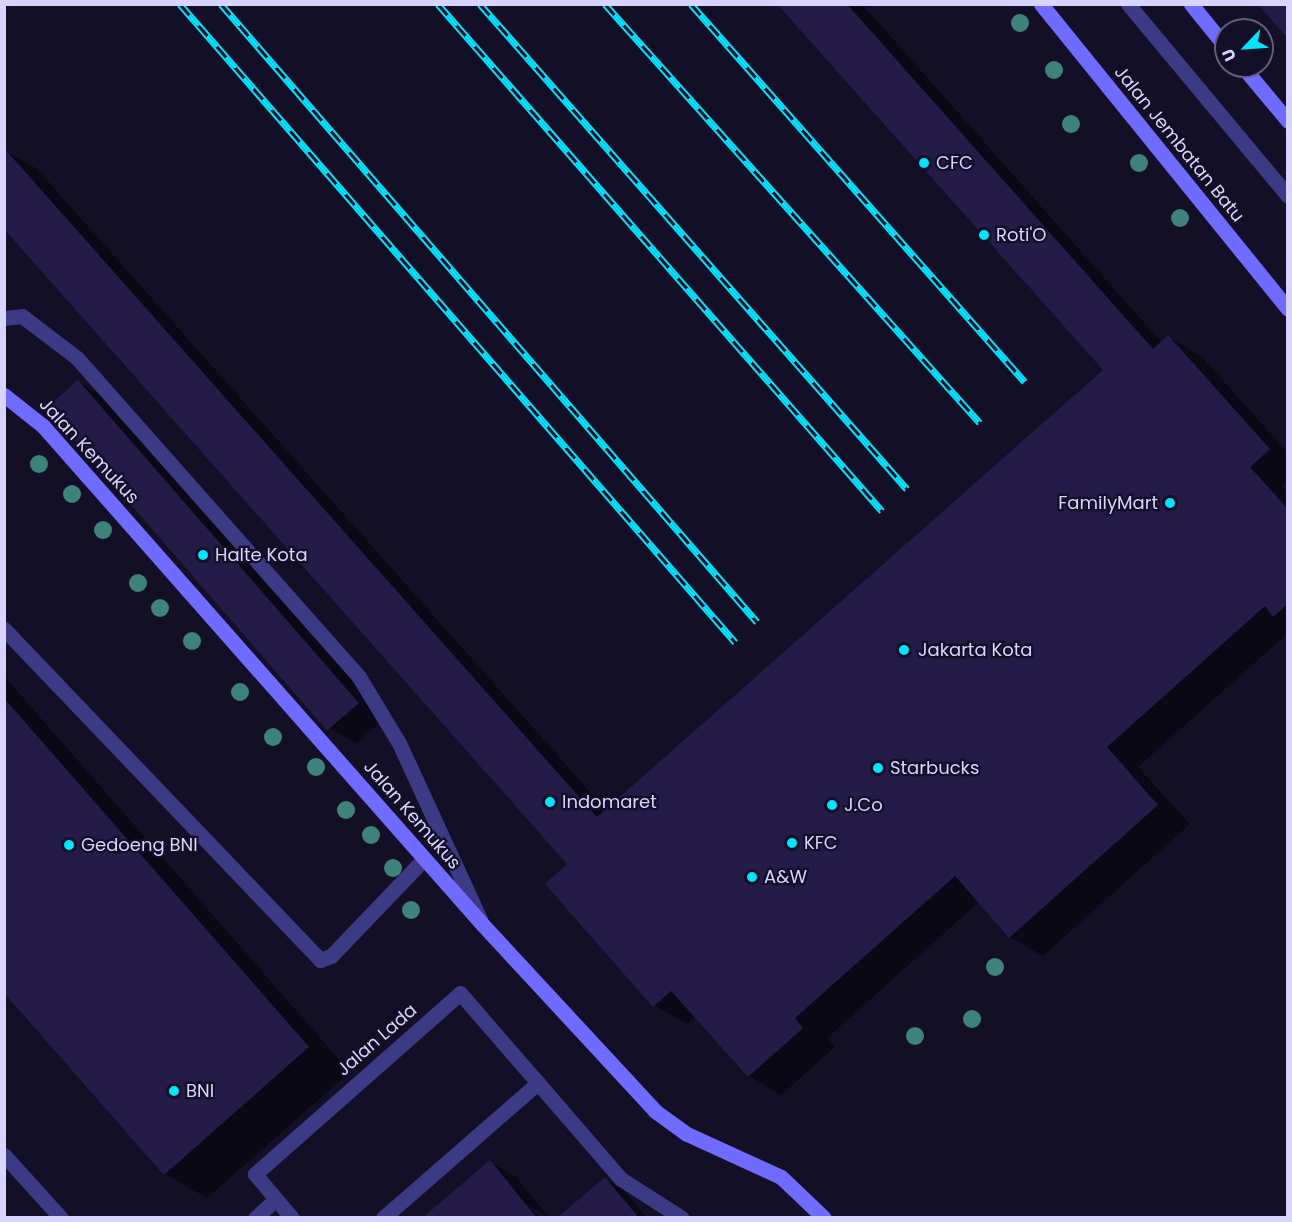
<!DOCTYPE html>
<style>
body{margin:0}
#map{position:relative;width:1292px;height:1222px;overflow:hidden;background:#130f26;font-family:Poppins,sans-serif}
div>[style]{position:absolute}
.shadow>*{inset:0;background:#0007}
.building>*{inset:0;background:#241b47;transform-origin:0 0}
.lane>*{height:15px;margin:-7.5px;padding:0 7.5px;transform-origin:7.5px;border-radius:7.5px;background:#3d3a85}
.street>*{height:15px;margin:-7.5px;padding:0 7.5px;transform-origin:7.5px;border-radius:7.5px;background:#3d3a85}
.secondary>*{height:15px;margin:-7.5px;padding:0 7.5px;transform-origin:7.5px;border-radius:7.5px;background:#6f6bff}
.rail>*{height:7px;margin-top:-3.5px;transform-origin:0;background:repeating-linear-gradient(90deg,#130f26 0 14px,#00e5ff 0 28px);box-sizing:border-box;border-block:2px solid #00e5ff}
.trees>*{width:18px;height:18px;margin:-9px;border-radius:50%;background:#3d827b}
.dots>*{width:16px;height:16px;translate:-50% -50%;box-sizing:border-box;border:3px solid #130f26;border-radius:50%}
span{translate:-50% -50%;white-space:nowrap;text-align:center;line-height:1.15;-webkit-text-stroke:4.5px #130f26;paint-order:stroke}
.street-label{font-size:18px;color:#d9d4ff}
.poi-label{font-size:18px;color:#d9d4ff}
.left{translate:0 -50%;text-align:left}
.right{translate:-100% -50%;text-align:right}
.frame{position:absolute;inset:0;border:6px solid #d9d4ff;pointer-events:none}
.north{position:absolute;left:1214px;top:18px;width:60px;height:60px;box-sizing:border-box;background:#130f26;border:2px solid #625e7d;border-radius:50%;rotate:245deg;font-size:16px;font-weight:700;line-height:24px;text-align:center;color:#d9d4ff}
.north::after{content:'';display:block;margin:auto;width:21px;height:27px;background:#00e5ff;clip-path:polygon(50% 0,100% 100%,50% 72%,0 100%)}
</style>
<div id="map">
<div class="shadow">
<div style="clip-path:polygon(779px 4px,862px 4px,1162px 343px,1168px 337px,1201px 356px,1288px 453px,1288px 481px,1282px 486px,1288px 493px,1288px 633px,1138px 767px,1190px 824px,1043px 956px,1010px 937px,979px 902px,827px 1038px,835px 1047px,781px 1095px,749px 1076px,696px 1017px,687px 1024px,654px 1005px,569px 864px,4px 150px,37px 169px,607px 811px,1105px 370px)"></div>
<div style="clip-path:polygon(78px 382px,104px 397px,385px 718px,356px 743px,329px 728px,49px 407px)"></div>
<div style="clip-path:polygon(4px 676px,350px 1072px,207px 1198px,165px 1174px,4px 990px)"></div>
<div style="clip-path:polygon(490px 1162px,516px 1177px,550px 1218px,525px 1204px,542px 1218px,424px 1218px)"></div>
<div style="clip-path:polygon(605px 1179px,623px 1189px,647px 1218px,560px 1218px)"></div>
</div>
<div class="building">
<div style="clip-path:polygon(777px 4px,847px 4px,1153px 349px,1168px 335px,1270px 449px,1250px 467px,1288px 509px,1288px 604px,1273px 617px,1265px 606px,1107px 747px,1158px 805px,1009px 938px,955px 876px,795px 1018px,803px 1028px,748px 1077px,671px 991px,653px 1007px,545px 884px,567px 864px,4px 229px,4px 148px,597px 817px,1103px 370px)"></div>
<div style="clip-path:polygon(1258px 4px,1288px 4px,1288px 39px)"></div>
<div style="left:78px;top:380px;width:428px;height:42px;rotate:49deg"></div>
<div style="clip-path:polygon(4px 698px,309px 1047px,164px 1175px,4px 993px)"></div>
<div style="clip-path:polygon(490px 1160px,537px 1218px,422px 1218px)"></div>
<div style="clip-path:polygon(605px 1177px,639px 1218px,557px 1218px)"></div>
</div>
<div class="lane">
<div style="left:1128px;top:4px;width:250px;rotate:50.2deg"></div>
<div style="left:4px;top:318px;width:18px;rotate:-6deg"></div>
<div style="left:22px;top:316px;width:69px;rotate:37.4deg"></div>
<div style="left:77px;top:358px;width:426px;rotate:48.5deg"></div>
<div style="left:359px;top:677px;width:77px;rotate:58.8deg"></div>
<div style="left:399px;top:743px;width:194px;rotate:65.3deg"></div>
<div style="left:4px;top:629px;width:458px;rotate:46.3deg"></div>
<div style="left:320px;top:960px;width:12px;rotate:-20deg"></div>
<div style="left:331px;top:956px;width:134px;rotate:-46.2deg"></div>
<div style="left:4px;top:1155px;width:85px;rotate:47.9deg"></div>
</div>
<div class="street">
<div style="left:276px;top:1199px;width:25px;rotate:50deg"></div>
<div style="left:255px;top:1218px;width:28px;rotate:-42deg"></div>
<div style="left:276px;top:1199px;width:33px;rotate:-130deg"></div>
<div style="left:255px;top:1174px;width:273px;rotate:-41.4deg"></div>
<div style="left:460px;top:993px;width:119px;rotate:49.1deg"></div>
<div style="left:383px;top:1218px;width:206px;rotate:-41.1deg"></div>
<div style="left:538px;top:1083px;width:127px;rotate:49.2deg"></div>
<div style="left:621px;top:1179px;width:72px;rotate:32.6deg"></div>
</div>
<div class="secondary">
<div style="left:1041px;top:4px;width:392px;rotate:51deg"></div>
<div style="left:1191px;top:4px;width:55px;rotate:50.9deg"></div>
<div style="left:1242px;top:66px;width:72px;rotate:50.1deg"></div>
<div style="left:4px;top:395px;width:50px;rotate:38.5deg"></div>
<div style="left:43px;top:426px;width:665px;rotate:48.6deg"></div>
<div style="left:483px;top:925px;width:253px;rotate:47.2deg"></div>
<div style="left:655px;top:1111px;width:39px;rotate:36deg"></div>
<div style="left:687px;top:1134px;width:103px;rotate:24.6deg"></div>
<div style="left:781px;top:1177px;width:59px;rotate:43.6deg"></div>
</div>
<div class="rail">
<div style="left:180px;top:4px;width:846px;rotate:48.98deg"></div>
<div style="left:221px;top:4px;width:818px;rotate:49.06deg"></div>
<div style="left:438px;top:4px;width:674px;rotate:48.79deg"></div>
<div style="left:480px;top:4px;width:646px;rotate:48.64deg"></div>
<div style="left:605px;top:4px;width:562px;rotate:48.17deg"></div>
<div style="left:691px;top:4px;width:504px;rotate:48.54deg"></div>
</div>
<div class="trees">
<div style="left:1020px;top:23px"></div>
<div style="left:1054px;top:70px"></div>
<div style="left:1071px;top:124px"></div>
<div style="left:1139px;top:163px"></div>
<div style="left:1180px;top:218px"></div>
<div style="left:39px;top:464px"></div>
<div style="left:72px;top:494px"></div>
<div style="left:103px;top:530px"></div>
<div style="left:138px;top:583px"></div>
<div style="left:160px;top:608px"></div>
<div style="left:192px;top:641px"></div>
<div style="left:240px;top:692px"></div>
<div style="left:273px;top:737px"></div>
<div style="left:316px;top:767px"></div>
<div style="left:346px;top:810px"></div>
<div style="left:371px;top:835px"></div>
<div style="left:393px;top:868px"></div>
<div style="left:411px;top:910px"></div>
<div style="left:995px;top:967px"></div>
<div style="left:972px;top:1019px"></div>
<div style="left:915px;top:1036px"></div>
</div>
<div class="dots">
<div style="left:924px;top:163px;background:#00e5ff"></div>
<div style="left:984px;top:235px;background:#00e5ff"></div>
<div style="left:1170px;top:503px;background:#00e5ff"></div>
<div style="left:203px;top:555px;background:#00e5ff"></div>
<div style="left:904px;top:650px;background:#00e5ff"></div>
<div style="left:878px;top:768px;background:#00e5ff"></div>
<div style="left:550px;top:802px;background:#00e5ff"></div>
<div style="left:832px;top:805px;background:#00e5ff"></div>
<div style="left:792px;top:843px;background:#00e5ff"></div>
<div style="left:69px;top:845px;background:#00e5ff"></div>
<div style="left:752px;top:877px;background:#00e5ff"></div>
<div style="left:174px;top:1091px;background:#00e5ff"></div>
</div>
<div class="street-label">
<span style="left:1179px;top:144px;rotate:51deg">Jalan Jembatan Batu</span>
<span style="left:89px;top:451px;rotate:47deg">Jalan Kemukus</span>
<span style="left:412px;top:815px;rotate:49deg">Jalan Kemukus</span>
<span style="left:377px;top:1040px;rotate:-41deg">Jalan Lada</span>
</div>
<div class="poi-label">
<span class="left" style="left:936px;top:163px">CFC</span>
<span class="left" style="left:996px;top:235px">Roti'O</span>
<span class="right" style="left:1158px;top:503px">FamilyMart</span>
<span class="left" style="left:215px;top:555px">Halte Kota</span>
<span class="left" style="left:918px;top:650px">Jakarta Kota</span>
<span class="left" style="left:890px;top:768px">Starbucks</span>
<span class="left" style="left:562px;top:802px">Indomaret</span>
<span class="left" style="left:844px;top:805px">J.Co</span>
<span class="left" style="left:804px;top:843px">KFC</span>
<span class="left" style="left:81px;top:845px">Gedoeng BNI</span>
<span class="left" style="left:764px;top:877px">A&amp;W</span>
<span class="left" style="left:186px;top:1091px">BNI</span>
</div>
<div class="frame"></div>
<div class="north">U</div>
</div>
